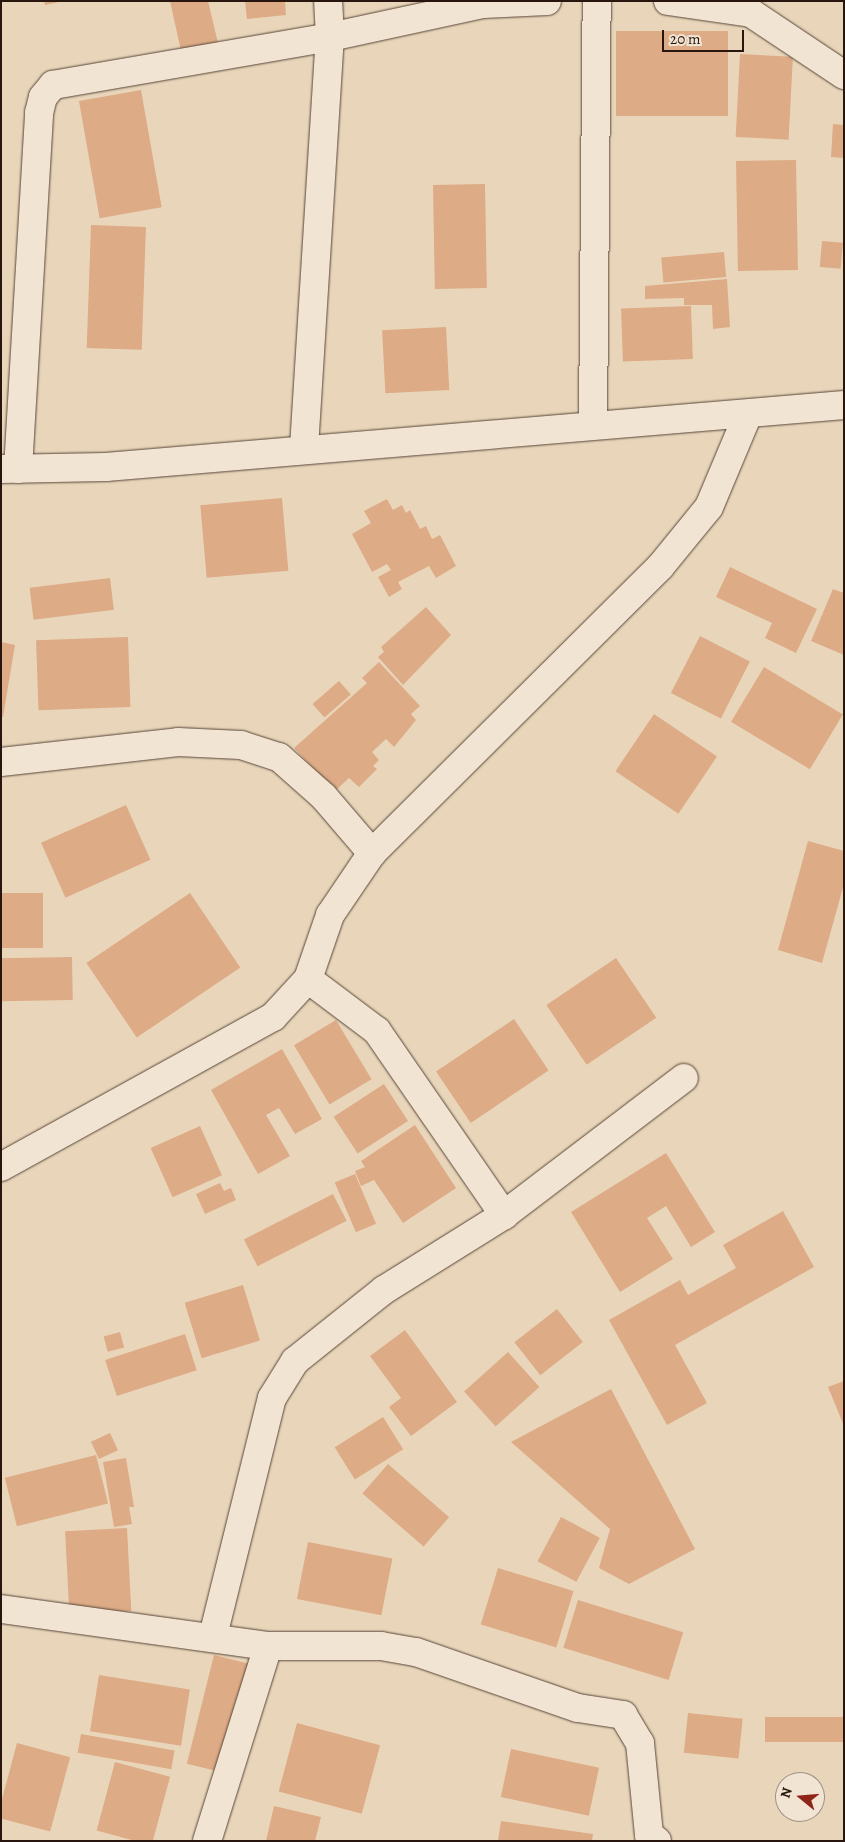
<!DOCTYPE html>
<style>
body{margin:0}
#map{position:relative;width:845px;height:1842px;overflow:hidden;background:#e9d6ba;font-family:Alegreya,serif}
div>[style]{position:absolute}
.building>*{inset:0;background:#ddab86;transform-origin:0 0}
.roads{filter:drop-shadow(0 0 1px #584539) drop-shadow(0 0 1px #584539)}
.minor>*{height:28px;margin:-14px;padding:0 14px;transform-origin:14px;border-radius:14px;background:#f1e4d2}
span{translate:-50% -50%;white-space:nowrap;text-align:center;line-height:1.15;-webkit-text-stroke:4.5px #f1e4d2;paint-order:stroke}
.frame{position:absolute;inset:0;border:2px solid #27150e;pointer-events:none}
.north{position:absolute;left:775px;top:1772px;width:50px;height:50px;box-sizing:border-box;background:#f1e4d2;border:1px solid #a09184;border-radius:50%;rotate:287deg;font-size:14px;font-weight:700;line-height:20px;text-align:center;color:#27150e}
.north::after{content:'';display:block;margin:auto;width:18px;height:22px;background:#8f2418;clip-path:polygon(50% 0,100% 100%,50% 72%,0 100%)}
.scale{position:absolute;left:662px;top:30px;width:82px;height:22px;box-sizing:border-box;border:2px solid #27150e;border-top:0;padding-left:6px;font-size:15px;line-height:18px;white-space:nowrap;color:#27150e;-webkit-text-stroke:4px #f1e4d2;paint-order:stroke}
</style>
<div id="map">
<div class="building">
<div style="clip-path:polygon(44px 1px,59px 1px,59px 2px,45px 5px)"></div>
<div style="clip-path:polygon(170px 1px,208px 1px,218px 43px,181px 51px)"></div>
<div style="clip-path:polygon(245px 1px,285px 1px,286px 15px,247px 19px)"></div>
<div style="left:728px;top:31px;width:85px;height:112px;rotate:90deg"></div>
<div style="left:740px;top:54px;width:53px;height:83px;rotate:3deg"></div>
<div style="left:141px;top:90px;width:119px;height:63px;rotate:80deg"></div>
<div style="clip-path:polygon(833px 124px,844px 125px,844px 158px,831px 157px)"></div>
<div style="left:796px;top:160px;width:110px;height:60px;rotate:89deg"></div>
<div style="left:485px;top:184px;width:104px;height:52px;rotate:89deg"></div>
<div style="left:91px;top:225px;width:55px;height:123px;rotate:2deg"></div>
<div style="left:822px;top:241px;width:21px;height:26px;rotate:5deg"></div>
<div style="left:724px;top:252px;width:25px;height:63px;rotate:85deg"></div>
<div style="clip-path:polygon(727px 279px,730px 327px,713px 329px,712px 305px,684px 305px,684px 298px,645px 299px,645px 286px)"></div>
<div style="left:691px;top:306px;width:53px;height:70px;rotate:88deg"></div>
<div style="left:446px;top:327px;width:63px;height:64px;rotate:87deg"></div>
<div style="left:282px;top:498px;width:73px;height:82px;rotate:85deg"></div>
<div style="clip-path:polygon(387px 499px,393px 510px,402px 505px,406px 513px,410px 510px,420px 529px,426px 526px,432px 539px,440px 535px,456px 566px,436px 578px,429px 566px,398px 582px,402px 589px,389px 597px,378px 577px,391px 570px,387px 564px,372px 572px,352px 534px,371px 523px,364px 511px)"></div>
<div style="clip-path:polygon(730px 567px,817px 609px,796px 653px,765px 638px,772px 623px,716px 597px)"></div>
<div style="left:110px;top:578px;width:32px;height:81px;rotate:83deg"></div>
<div style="clip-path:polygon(833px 589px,844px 593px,844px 655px,811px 641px)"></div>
<div style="clip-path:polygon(426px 607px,451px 635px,403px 685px,378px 657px,384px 652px,381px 647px)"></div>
<div style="left:700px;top:636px;width:56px;height:64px;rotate:27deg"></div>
<div style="left:128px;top:637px;width:70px;height:92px;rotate:88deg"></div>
<div style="clip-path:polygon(1px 642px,15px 645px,3px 717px,1px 717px)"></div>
<div style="clip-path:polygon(379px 662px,420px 706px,411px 714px,416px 720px,394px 747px,386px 739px,372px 752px,379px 760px,373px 766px,377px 769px,359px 787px,349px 778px,335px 791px,294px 748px,367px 683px,362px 678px)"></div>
<div style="left:764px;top:667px;width:92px;height:64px;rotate:31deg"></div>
<div style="left:339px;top:681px;width:18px;height:35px;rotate:49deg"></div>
<div style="left:654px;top:714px;width:76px;height:69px;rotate:34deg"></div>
<div style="left:126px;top:805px;width:60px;height:93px;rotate:66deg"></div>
<div style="clip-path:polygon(808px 841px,844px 851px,844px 884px,822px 963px,778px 950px)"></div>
<div style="left:1px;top:893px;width:42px;height:55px"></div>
<div style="left:190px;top:893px;width:90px;height:125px;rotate:56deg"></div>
<div style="left:72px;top:957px;width:43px;height:71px;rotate:89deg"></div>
<div style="left:616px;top:958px;width:72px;height:84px;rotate:56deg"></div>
<div style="left:514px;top:1019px;width:62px;height:94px;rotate:56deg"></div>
<div style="left:336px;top:1020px;width:69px;height:49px;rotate:59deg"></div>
<div style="clip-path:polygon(282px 1049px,322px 1119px,295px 1134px,279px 1108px,266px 1115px,290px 1156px,258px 1174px,211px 1090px)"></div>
<div style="left:384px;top:1084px;width:44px;height:60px;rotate:57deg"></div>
<div style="clip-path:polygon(415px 1125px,456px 1188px,403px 1223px,374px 1180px,361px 1186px,355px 1171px,365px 1167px,361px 1161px)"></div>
<div style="left:200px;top:1126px;width:54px;height:54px;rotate:66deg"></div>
<div style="clip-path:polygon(666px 1153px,715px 1232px,691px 1247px,666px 1206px,647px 1218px,673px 1259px,620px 1292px,571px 1212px)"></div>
<div style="left:355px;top:1174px;width:54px;height:22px;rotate:67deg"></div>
<div style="clip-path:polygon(220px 1183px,224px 1191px,231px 1188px,236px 1200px,205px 1214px,196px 1194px)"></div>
<div style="left:333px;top:1194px;width:30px;height:100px;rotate:63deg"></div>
<div style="clip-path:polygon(783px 1211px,814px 1267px,675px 1345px,707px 1403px,667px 1425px,609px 1320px,680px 1280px,688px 1295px,736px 1268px,723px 1245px)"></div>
<div style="left:243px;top:1285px;width:58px;height:61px;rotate:73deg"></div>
<div style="left:557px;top:1309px;width:42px;height:54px;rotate:52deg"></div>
<div style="clip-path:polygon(405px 1330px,457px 1402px,411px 1436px,389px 1407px,401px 1398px,370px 1356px)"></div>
<div style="left:120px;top:1332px;width:16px;height:17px;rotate:75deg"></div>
<div style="left:185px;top:1334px;width:38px;height:84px;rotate:72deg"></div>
<div style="left:508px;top:1352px;width:47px;height:59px;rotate:48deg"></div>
<div style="clip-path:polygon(844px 1381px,844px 1426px,828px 1387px)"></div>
<div style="clip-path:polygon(611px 1389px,695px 1549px,629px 1584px,599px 1568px,610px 1529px,511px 1442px)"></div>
<div style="left:383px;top:1417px;width:38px;height:57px;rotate:58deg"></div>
<div style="left:110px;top:1433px;width:19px;height:21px;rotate:65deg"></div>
<div style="left:96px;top:1455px;width:50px;height:94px;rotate:76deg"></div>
<div style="clip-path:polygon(126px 1458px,134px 1507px,129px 1507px,132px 1524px,114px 1527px,103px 1462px)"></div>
<div style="left:388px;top:1464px;width:81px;height:39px;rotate:41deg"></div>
<div style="left:561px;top:1517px;width:44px;height:50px;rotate:28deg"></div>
<div style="left:127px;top:1528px;width:83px;height:62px;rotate:87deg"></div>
<div style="left:308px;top:1542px;width:86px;height:58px;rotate:11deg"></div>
<div style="left:498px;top:1568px;width:79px;height:59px;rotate:17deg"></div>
<div style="left:578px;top:1600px;width:110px;height:50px;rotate:17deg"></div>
<div style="left:214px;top:1655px;width:37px;height:112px;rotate:14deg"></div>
<div style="left:99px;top:1675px;width:92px;height:57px;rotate:9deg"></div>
<div style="left:688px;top:1713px;width:55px;height:40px;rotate:6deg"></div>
<div style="left:844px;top:1717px;width:25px;height:79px;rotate:90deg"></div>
<div style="left:297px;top:1723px;width:86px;height:71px;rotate:15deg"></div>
<div style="left:81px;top:1734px;width:95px;height:19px;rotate:10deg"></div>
<div style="left:17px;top:1743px;width:55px;height:77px;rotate:15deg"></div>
<div style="left:511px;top:1749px;width:90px;height:49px;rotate:12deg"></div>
<div style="left:115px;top:1762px;width:57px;height:71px;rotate:15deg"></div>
<div style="clip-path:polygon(274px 1806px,321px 1817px,315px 1841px,266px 1841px)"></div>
<div style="clip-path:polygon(501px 1821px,593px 1834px,592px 1841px,498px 1841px)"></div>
</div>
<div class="roads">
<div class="minor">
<div style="left:668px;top:1px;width:84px;rotate:8.2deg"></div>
<div style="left:751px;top:13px;width:112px;rotate:33.7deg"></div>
<div style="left:593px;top:425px;width:424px;rotate:-89.5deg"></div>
<div style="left:304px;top:448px;width:412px;rotate:-86.4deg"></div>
<div style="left:330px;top:37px;width:36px;rotate:-93deg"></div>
<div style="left:1px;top:469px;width:105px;rotate:-1.1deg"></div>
<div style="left:106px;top:467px;width:741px;rotate:-4.8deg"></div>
<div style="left:18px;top:469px;width:357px;rotate:-86.6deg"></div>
<div style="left:39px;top:113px;width:16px;rotate:-76deg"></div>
<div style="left:43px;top:97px;width:16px;rotate:-50deg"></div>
<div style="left:53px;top:85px;width:281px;rotate:-9.8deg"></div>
<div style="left:330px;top:37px;width:157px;rotate:-12.2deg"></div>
<div style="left:483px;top:4px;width:64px;rotate:-2.7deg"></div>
<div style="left:1px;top:762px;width:178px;rotate:-6.4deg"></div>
<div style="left:178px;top:742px;width:63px;rotate:2.7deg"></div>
<div style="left:241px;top:745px;width:40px;rotate:18deg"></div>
<div style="left:279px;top:757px;width:60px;rotate:41.6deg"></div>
<div style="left:324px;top:797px;width:74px;rotate:49.4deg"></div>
<div style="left:308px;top:979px;width:86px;rotate:37deg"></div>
<div style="left:377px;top:1031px;width:224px;rotate:55.4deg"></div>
<div style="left:1px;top:1167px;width:311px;rotate:-28.9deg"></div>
<div style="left:273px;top:1017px;width:52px;rotate:-47.4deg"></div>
<div style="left:308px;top:979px;width:68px;rotate:-71deg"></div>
<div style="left:330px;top:915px;width:75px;rotate:-55.9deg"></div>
<div style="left:372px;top:853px;width:406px;rotate:-44.8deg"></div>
<div style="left:660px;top:567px;width:77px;rotate:-50.8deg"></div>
<div style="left:709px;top:507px;width:101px;rotate:-67.2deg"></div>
<div style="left:1px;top:1609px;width:270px;rotate:7.9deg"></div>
<div style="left:268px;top:1646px;width:113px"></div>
<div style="left:381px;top:1646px;width:36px;rotate:10deg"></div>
<div style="left:416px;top:1652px;width:171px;rotate:19.1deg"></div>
<div style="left:578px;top:1708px;width:46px;rotate:8.8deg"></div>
<div style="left:623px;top:1715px;width:33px;rotate:59deg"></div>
<div style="left:640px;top:1743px;width:92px;rotate:84.4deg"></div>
<div style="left:649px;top:1835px;width:10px;rotate:37deg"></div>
<div style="left:213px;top:1636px;width:245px;rotate:-76.1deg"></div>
<div style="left:272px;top:1398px;width:44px;rotate:-58.1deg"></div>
<div style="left:295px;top:1361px;width:114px;rotate:-38.6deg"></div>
<div style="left:384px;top:1290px;width:142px;rotate:-32deg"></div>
<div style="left:504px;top:1215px;width:226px;rotate:-37.3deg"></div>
<div style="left:207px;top:1841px;width:204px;rotate:-72.6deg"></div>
</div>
</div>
<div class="frame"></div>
<div class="north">N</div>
<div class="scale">20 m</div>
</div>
